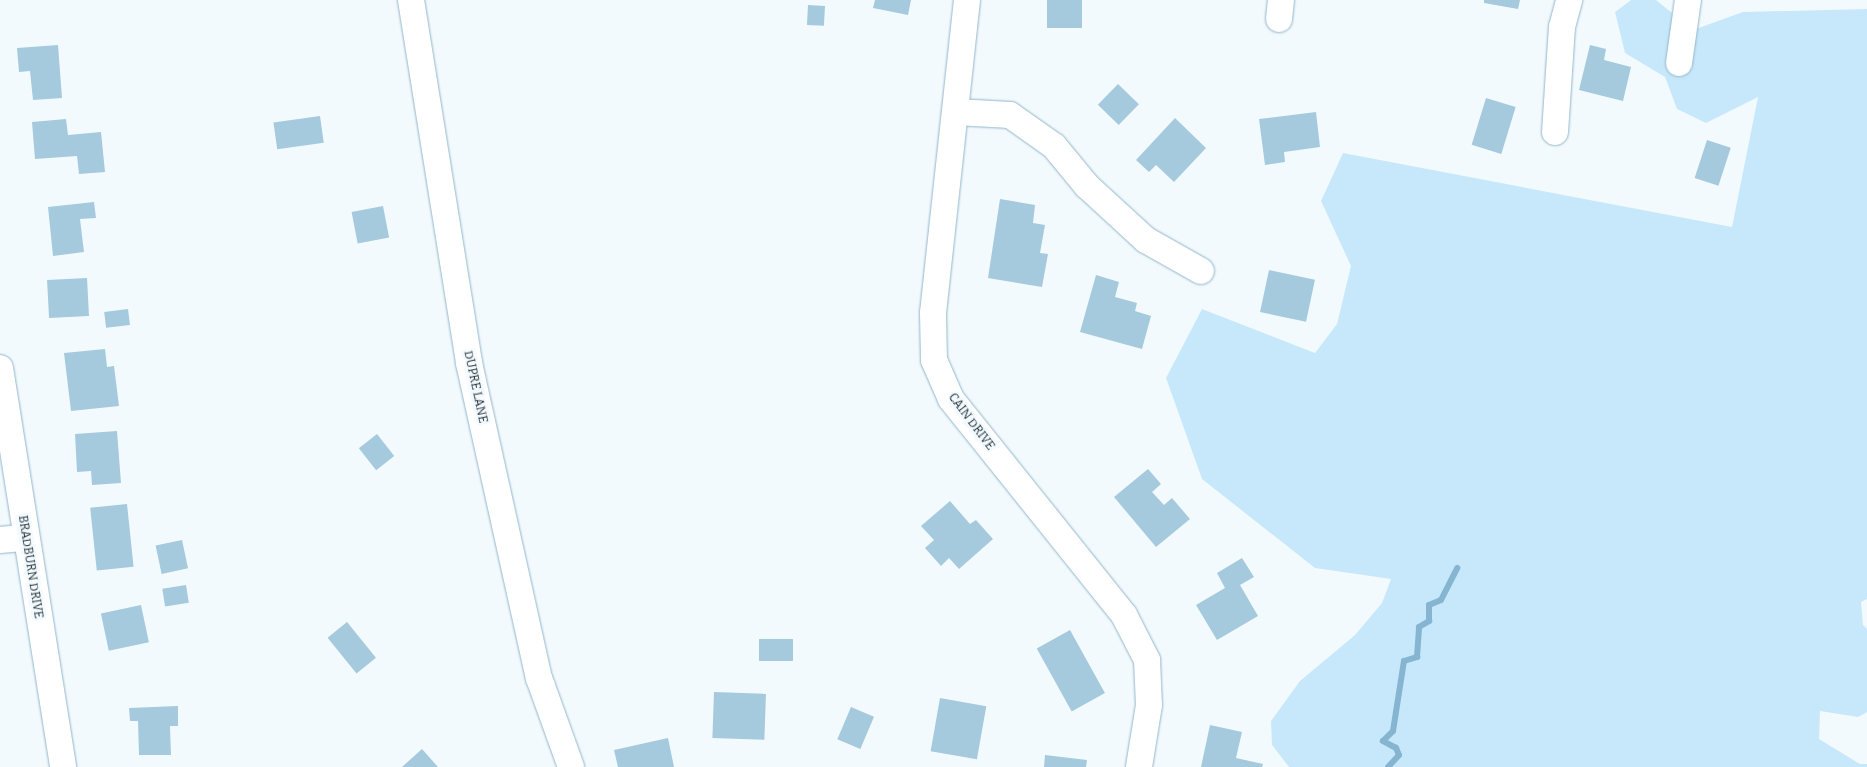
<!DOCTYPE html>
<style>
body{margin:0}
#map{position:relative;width:1867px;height:767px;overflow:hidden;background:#f3fafe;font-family:Bitter,serif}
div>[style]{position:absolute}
.green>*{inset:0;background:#c7e8fa}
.stream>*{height:6px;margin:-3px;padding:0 3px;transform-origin:3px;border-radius:3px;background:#85b5d0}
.building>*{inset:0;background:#a5c9dd;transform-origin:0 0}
.roads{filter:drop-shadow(0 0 1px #92b6ca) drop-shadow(0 0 1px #92b6ca)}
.minor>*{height:26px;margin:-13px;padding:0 13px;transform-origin:13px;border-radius:13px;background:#fff}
span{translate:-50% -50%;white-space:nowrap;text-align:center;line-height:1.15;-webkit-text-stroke:4.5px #f3fafe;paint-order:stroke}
.street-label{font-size:12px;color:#1f2d35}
</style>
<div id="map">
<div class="green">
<div style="clip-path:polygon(1631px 0,1656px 0,1693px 30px,1743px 12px,1867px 9px,1867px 599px,1861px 602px,1863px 625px,1867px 629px,1867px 712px,1858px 717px,1820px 711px,1819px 739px,1860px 764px,1867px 764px,1867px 767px,1289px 767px,1272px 745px,1271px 721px,1300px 681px,1355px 635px,1382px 603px,1391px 579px,1315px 568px,1202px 479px,1166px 378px,1202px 309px,1315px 353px,1337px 324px,1351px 266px,1321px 201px,1343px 153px,1732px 227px,1758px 97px,1706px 123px,1677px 109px,1665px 77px,1625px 53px,1615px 12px)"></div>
</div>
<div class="stream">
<div style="left:1388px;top:767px;width:16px;rotate:-47deg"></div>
<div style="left:1399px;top:755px;width:8px;rotate:-113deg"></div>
<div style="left:1396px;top:748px;width:15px;rotate:-152deg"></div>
<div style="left:1383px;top:741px;width:14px;rotate:-45deg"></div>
<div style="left:1393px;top:731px;width:71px;rotate:-81.1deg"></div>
<div style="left:1404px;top:661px;width:14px;rotate:-17deg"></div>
<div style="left:1417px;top:657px;width:30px;rotate:-86deg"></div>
<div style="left:1419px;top:627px;width:12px;rotate:-31deg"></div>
<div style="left:1429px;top:621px;width:16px;rotate:-90deg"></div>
<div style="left:1429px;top:605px;width:13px;rotate:-23deg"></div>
<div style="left:1441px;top:600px;width:36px;rotate:-63deg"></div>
</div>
<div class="building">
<div style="clip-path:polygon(875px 0,911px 0,908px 15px,873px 8px)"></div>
<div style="left:1047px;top:0;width:35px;height:28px"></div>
<div style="clip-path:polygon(1484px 0,1520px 0,1518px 9px,1484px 3px)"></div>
<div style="left:808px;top:5px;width:17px;height:20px;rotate:3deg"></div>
<div style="clip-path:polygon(58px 45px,62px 98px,33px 100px,30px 71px,19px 72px,17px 48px)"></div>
<div style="clip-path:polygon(1590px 45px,1606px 49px,1604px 60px,1631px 67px,1623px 101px,1579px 90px)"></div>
<div style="left:1118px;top:84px;width:29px;height:29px;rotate:44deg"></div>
<div style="left:1486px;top:98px;width:31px;height:49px;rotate:17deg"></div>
<div style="clip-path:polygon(1316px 112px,1320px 147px,1284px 152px,1285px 162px,1265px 165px,1259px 119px)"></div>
<div style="left:320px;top:116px;width:27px;height:47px;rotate:82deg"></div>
<div style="clip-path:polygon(1175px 118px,1206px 148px,1174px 182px,1156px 165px,1149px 172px,1136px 160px)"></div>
<div style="clip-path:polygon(66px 119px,68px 135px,101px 132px,105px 172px,79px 174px,77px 156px,35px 159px,32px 122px)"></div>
<div style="left:1707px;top:140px;width:25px;height:40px;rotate:18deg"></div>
<div style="clip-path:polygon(1000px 199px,1035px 205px,1033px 223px,1045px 225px,1040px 253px,1048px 254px,1042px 287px,988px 278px)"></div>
<div style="clip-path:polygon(94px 202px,96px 218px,80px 219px,84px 252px,53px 256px,48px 207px)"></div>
<div style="left:383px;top:206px;width:32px;height:32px;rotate:79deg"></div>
<div style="left:1269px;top:270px;width:47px;height:43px;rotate:12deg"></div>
<div style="clip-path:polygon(1096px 275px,1119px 282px,1115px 297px,1137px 303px,1135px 311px,1151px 316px,1142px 349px,1080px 332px)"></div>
<div style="left:87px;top:278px;width:38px;height:40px;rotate:87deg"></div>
<div style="left:128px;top:309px;width:16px;height:24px;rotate:83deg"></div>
<div style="clip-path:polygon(105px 349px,107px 367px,114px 366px,119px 406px,71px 411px,64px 353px)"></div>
<div style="clip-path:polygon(117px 431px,121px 483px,92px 485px,91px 471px,77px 472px,75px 434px)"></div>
<div style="left:377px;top:434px;width:28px;height:23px;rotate:52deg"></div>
<div style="clip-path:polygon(1148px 469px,1161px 484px,1152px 492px,1164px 505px,1172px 498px,1190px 519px,1156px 547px,1114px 497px)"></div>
<div style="clip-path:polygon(950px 501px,970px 524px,976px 520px,993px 539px,959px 569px,949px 558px,941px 566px,925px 548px,934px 540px,921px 526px)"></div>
<div style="left:127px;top:504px;width:63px;height:37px;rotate:84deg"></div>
<div style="left:182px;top:540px;width:29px;height:27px;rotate:78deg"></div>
<div style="clip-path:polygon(1242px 558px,1254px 577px,1240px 585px,1258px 616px,1217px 640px,1196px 605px,1225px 588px,1217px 573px)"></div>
<div style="left:186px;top:585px;width:18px;height:24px;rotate:81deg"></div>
<div style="left:141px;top:605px;width:38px;height:41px;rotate:78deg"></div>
<div style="left:347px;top:622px;width:46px;height:25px;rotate:51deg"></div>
<div style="left:1070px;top:630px;width:72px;height:38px;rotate:61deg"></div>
<div style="left:759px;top:639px;width:34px;height:22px"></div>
<div style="left:714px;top:692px;width:52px;height:46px;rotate:2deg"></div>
<div style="left:940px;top:698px;width:47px;height:54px;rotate:10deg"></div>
<div style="clip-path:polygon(178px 706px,178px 726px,170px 726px,171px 755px,139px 755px,138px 721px,130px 721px,129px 708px)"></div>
<div style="left:851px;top:707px;width:25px;height:35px;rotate:23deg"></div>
<div style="clip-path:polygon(1210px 725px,1242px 732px,1236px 758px,1263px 764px,1262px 767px,1201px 767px)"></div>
<div style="clip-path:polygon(668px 738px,674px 767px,618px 767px,614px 750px)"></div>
<div style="clip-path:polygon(422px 749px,438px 767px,402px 767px)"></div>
<div style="clip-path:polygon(1045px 755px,1087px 760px,1086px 767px,1044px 767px)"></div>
</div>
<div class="roads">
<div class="minor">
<div style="left:411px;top:0;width:368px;rotate:80.9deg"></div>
<div style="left:469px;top:363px;width:323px;rotate:77.5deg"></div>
<div style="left:539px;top:678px;width:95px;rotate:70.2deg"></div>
<div style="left:967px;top:0;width:315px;rotate:96.2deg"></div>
<div style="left:933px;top:313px;width:47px;rotate:88.8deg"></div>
<div style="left:934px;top:360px;width:43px;rotate:66.4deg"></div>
<div style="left:951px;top:399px;width:277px;rotate:51.3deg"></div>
<div style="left:1124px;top:615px;width:51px;rotate:62.9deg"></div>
<div style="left:1147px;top:660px;width:45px;rotate:87.5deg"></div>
<div style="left:1149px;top:705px;width:63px;rotate:99.2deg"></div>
<div style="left:1279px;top:19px;width:19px;rotate:-84deg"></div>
<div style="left:1679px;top:63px;width:64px;rotate:-81.9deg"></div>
<div style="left:956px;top:112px;width:54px;rotate:3.2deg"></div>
<div style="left:1010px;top:115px;width:54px;rotate:35.2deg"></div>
<div style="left:1054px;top:146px;width:52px;rotate:50.5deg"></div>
<div style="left:1087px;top:186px;width:80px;rotate:42.5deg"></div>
<div style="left:1146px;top:240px;width:63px;rotate:29.4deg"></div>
<div style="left:1555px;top:132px;width:105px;rotate:-86.2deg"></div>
<div style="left:1562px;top:27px;width:28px;rotate:-75deg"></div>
<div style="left:0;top:368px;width:404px;rotate:81deg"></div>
<div style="left:0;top:540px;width:25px;rotate:-5deg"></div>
</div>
</div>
<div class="street-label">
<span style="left:475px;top:387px;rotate:78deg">DUPRE LANE</span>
<span style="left:971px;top:422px;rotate:53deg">CAIN DRIVE</span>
<span style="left:30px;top:567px;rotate:81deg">BRADBURN DRIVE</span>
</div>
</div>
